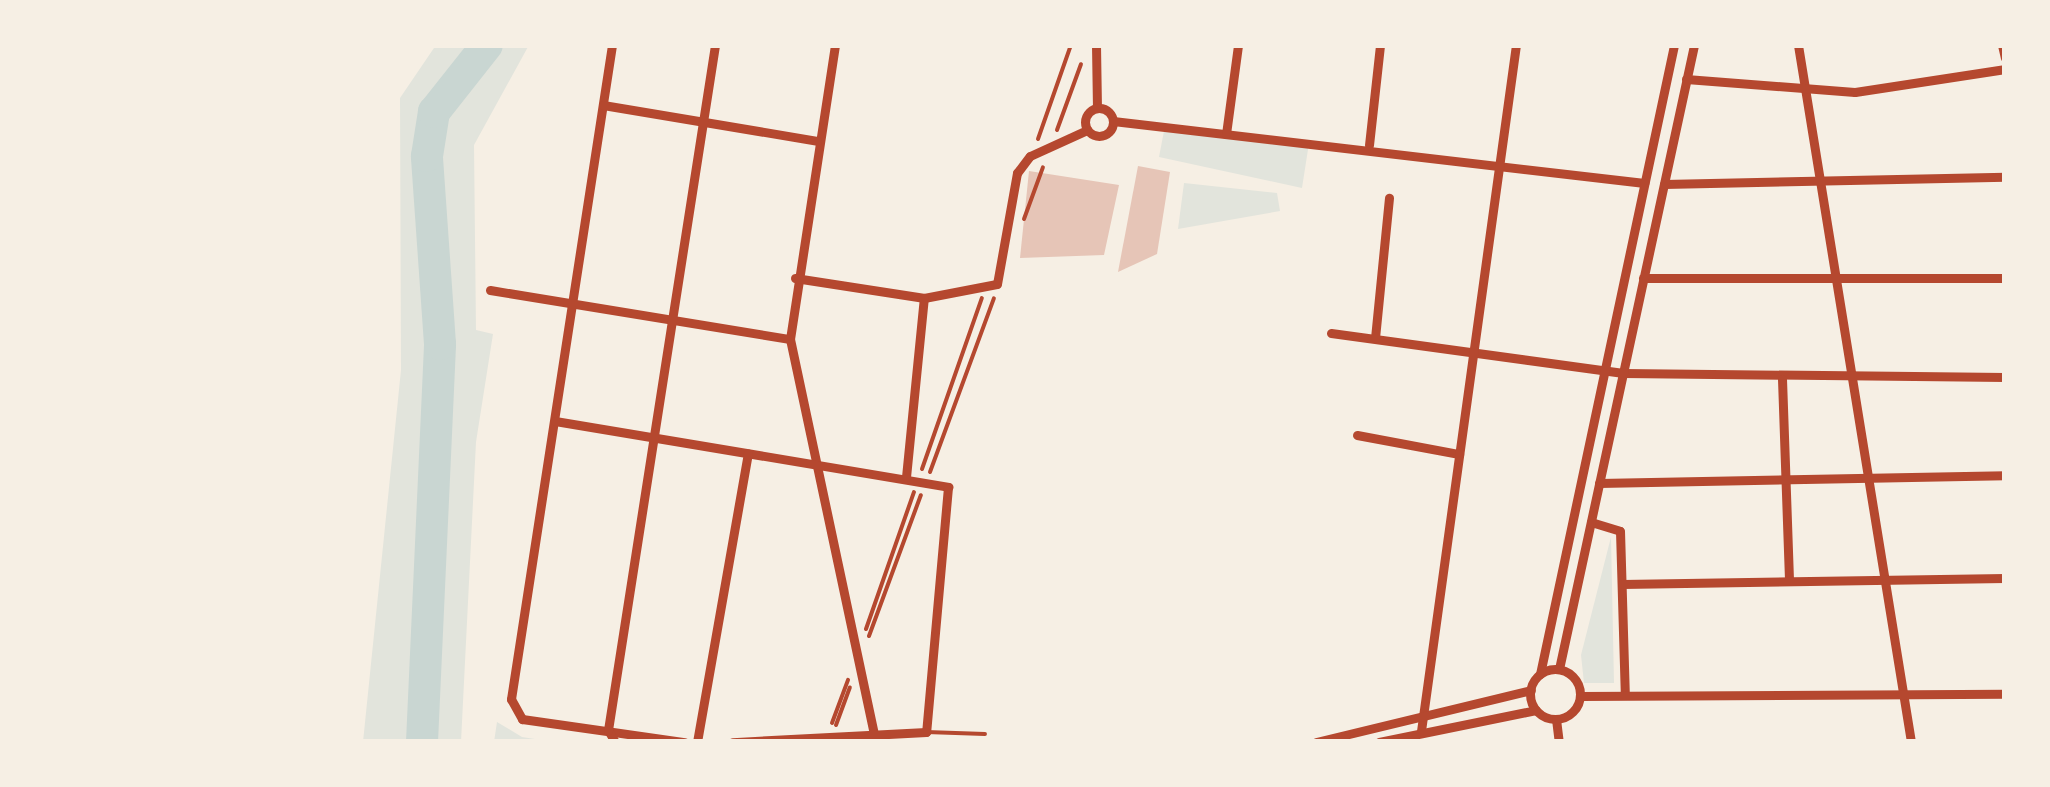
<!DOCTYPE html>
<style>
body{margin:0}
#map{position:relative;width:2050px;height:787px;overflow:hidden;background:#f6efe4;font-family:"PT Sans Narrow",sans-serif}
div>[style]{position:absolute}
.green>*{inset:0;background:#e2e4dc}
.river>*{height:32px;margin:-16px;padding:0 16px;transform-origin:16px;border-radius:16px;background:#c9d6d2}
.building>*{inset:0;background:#e6c5b7}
.path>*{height:4px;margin:-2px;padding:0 2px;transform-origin:2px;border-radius:2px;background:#b5482f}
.service>*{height:4px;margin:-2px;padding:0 2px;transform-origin:2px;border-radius:2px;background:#b5482f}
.minor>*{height:9px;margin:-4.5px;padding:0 4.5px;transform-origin:4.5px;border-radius:4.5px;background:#b5482f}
.minor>.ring{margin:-4.5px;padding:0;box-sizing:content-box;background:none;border:9px solid #b5482f;border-radius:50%}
span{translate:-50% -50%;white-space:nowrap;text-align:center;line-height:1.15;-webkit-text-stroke:9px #f6efe4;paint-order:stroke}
.frame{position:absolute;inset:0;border:48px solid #f6efe4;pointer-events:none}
</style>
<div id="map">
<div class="green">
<div style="clip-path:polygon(436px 45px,529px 45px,474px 145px,476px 330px,493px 334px,476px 442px,461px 742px,363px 742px,401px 370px,400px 98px)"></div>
<div style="clip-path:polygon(1164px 131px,1309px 143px,1302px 188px,1159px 157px)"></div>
<div style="clip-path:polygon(1184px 183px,1277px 193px,1280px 211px,1178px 229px)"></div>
<div style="clip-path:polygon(1611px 537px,1614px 683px,1584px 683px,1581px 655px)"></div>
<div style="clip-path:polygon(497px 722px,522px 737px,554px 742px,494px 742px)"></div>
</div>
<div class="river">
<div style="left:422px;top:742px;width:398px;rotate:-87.4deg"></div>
<div style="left:440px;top:344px;width:188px;rotate:-94deg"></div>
<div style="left:427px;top:156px;width:45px;rotate:-81deg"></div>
<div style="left:434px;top:112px;width:85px;rotate:-51.7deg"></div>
</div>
<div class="building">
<div style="clip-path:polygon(1138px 166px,1170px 172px,1157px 254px,1118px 272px)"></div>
<div style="clip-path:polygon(1029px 171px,1119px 185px,1104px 255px,1020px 258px)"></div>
</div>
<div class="path">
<div style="left:1057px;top:130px;width:70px;rotate:-70deg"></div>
<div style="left:1038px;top:139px;width:100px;rotate:-70.7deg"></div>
<div style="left:1024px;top:219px;width:55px;rotate:-69.9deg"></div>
<div style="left:922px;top:469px;width:181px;rotate:-70.7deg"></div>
<div style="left:930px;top:472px;width:185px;rotate:-69.8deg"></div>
<div style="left:866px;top:629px;width:145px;rotate:-70.7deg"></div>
<div style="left:869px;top:636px;width:150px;rotate:-69.8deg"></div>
<div style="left:832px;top:723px;width:46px;rotate:-69.6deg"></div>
<div style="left:836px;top:725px;width:40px;rotate:-69.8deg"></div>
</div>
<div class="service">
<div style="left:926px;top:732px;width:59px;rotate:1.9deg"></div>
</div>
<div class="minor">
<div style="left:612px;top:45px;width:662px;rotate:98.78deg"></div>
<div style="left:511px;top:699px;width:23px;rotate:61deg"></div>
<div style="left:522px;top:719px;width:164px;rotate:8.1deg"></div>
<div style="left:835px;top:45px;width:297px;rotate:98.7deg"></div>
<div style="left:790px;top:339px;width:412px;rotate:78deg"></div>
<div style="left:1096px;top:45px;width:63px;rotate:89.1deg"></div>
<div style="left:1798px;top:45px;width:706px;rotate:80.79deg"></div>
<div style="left:2002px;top:45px;width:13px;rotate:77deg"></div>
<div style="left:1686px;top:79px;width:169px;rotate:4.4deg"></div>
<div style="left:1855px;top:92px;width:152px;rotate:-8.7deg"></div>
<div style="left:603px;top:105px;width:217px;rotate:9.5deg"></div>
<div class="ring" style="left:1085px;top:108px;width:19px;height:19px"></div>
<div style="left:1113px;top:121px;width:535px;rotate:6.66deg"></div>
<div style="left:1226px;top:134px;width:90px;rotate:-82.3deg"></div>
<div style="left:1369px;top:145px;width:101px;rotate:-83.7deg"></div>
<div style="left:1664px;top:184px;width:341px;rotate:-1.2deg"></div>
<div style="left:795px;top:278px;width:131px;rotate:8.8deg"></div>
<div style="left:924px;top:298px;width:74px;rotate:-10.9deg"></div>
<div style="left:997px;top:284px;width:113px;rotate:-79.8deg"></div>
<div style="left:1017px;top:173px;width:21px;rotate:-53deg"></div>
<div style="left:1030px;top:156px;width:63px;rotate:-24.5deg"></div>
<div style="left:1643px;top:278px;width:362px"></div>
<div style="left:490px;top:290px;width:304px;rotate:9.3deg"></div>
<div style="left:1331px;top:333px;width:295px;rotate:7.8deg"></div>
<div style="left:1623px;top:373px;width:382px;rotate:0.6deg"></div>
<div style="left:1375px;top:338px;width:141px;rotate:-84.3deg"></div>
<div style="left:1782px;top:379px;width:202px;rotate:88deg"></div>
<div style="left:555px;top:421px;width:399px;rotate:9.5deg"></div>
<div style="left:948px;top:487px;width:246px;rotate:95.1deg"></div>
<div style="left:926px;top:732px;width:194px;rotate:177deg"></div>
<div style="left:1357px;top:435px;width:104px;rotate:10.6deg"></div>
<div style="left:906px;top:477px;width:180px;rotate:-84.3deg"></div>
<div style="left:1599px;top:483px;width:406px;rotate:-1.1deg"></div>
<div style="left:1591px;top:522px;width:30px;rotate:17deg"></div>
<div style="left:1620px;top:531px;width:164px;rotate:88.3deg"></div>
<div style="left:1622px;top:584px;width:383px;rotate:-0.9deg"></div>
<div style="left:1559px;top:669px;width:638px;rotate:-77.79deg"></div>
<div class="ring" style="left:1530px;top:669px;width:41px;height:41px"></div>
<div style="left:1540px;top:674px;width:643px;rotate:-77.97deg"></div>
<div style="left:1580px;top:696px;width:425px;rotate:-0.3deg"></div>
<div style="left:1556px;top:719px;width:23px;rotate:83deg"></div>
<div style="left:1421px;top:731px;width:693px;rotate:-82.12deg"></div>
<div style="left:615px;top:742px;width:14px;rotate:-120deg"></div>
<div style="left:608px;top:730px;width:693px;rotate:-81.12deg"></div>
<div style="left:697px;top:742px;width:293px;rotate:-80deg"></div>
<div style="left:1316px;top:742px;width:221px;rotate:-13.6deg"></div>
<div style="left:1379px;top:742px;width:160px;rotate:-11.5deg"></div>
</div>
<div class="frame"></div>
</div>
